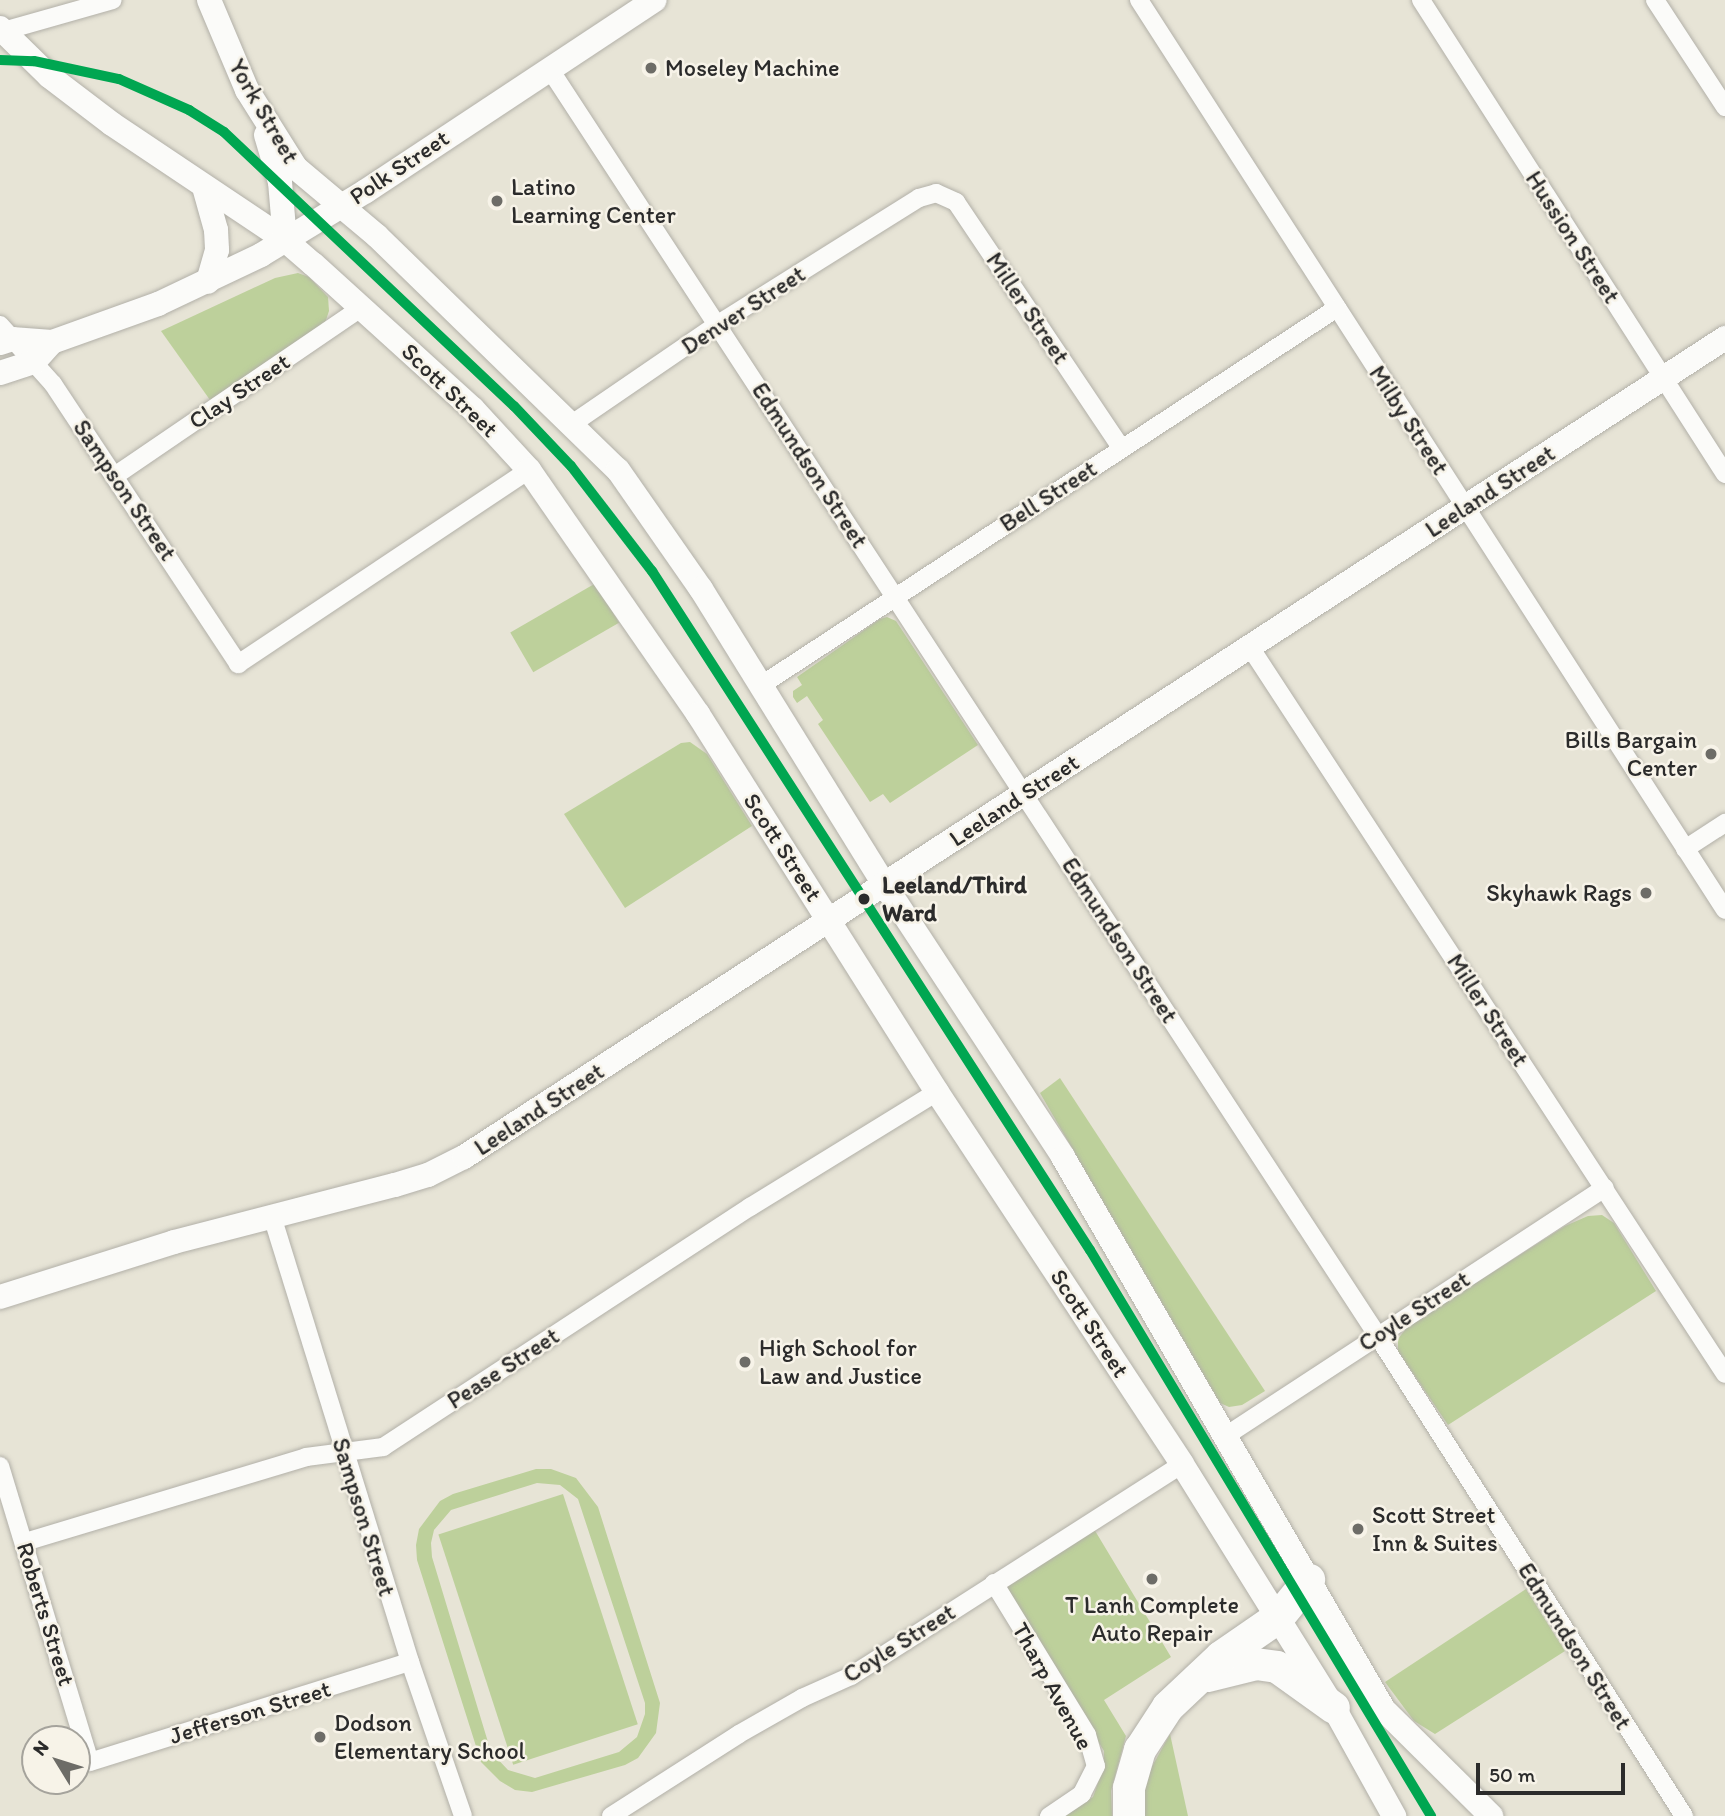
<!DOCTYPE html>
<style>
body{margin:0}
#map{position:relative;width:1725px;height:1816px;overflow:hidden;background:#e7e4d6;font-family:Itim,sans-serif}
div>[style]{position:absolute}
.green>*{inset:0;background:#bdd09b;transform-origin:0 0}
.roads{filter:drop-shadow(0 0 2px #b2b0a8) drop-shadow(0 0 2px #b2b0a8)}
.minor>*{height:18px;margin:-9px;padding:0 9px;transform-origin:9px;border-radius:9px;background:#fbfbf9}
.secondary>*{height:24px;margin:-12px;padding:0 12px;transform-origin:12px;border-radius:12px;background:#fbfbf9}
.motorway>*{height:32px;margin:-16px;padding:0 16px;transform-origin:16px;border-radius:16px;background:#fbfbf9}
.rail-1>*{height:10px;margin:-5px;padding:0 5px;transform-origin:5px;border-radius:5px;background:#00a651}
.dots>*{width:19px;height:19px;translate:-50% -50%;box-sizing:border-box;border:4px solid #f7f3e8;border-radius:50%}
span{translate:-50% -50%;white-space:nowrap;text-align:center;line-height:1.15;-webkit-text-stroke:5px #f7f3e8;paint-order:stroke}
.poi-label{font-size:24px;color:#2b2b2b}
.left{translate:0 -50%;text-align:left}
.right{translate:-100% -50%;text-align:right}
.street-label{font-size:24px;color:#2b2b2b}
.stop-label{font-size:24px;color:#2b2b2b;font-weight:700}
.north{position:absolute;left:21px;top:1725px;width:70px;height:70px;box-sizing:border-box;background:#f7f3e8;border:2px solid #a5a39c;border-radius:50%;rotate:308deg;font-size:19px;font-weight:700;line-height:28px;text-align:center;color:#2b2b2b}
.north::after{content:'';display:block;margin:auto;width:24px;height:32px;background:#6d6c67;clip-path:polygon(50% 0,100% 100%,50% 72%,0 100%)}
.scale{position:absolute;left:1476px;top:1763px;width:149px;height:32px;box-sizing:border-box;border:4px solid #2b2b2b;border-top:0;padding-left:9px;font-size:21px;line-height:24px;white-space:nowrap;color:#2b2b2b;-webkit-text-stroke:5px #f7f3e8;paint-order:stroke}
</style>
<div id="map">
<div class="green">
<div style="clip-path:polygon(298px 273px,309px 277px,328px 297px,329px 311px,325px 323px,210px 400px,161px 331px,275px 278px)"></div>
<div style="left:596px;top:583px;width:46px;height:99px;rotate:60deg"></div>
<div style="clip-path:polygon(887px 617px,896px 621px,978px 745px,890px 803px,883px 794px,870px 802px,818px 724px,823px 720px,807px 696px,797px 703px,793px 697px,793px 691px,802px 685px,797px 677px,880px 619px)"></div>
<div style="clip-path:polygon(690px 742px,707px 754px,752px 826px,625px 908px,564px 814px,681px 743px)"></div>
<div style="clip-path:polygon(1060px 1078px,1265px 1391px,1242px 1405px,1229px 1407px,1220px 1403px,1040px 1093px)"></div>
<div style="clip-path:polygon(1602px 1215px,1614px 1223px,1656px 1291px,1448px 1425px,1398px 1351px,1398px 1339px,1407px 1327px,1565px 1226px,1588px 1216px)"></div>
<div style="clip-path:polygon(evenodd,536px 1469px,551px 1469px,576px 1478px,598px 1507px,660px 1703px,656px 1733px,638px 1758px,625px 1765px,532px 1792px,515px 1790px,500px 1781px,481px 1762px,417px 1560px,416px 1545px,419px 1529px,440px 1501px,453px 1494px,536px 1469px,537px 1483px,560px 1485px,578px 1499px,645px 1703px,645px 1714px,637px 1737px,619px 1752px,535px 1778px,508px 1770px,491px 1752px,432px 1557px,431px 1543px,434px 1530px,451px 1510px,537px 1483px)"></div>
<div style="left:563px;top:1494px;width:242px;height:131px;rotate:72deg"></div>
<div style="clip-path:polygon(1094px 1529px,1171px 1657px,1104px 1700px,1126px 1736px,1111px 1791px,1112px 1816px,1063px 1816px,1093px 1797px,1104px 1766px,1104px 1751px,1004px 1589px)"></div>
<div style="clip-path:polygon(1526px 1589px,1565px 1651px,1435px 1734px,1414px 1721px,1385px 1682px)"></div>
<div style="clip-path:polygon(1170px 1734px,1188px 1816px,1142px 1816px,1144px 1781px)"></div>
</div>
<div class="roads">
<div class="minor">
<div style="left:1139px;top:0;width:1082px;rotate:57.22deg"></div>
<div style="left:1421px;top:0;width:563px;rotate:57.33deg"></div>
<div style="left:1655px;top:0;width:128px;rotate:56.8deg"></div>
<div style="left:0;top:32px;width:117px;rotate:-15.8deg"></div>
<div style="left:549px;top:68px;width:1514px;rotate:56.83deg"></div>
<div style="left:1377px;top:1335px;width:571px;rotate:57.45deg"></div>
<div style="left:0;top:325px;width:79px;rotate:48.1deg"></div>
<div style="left:53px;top:384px;width:336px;rotate:56.5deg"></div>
<div style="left:238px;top:664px;width:350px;rotate:-33.7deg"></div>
<div style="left:569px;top:426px;width:181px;rotate:-34.4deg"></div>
<div style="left:718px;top:324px;width:237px;rotate:-32.1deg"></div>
<div style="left:919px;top:198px;width:18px;rotate:-16deg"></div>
<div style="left:936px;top:193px;width:22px;rotate:24deg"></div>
<div style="left:956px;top:202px;width:296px;rotate:56.1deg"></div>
<div style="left:116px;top:475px;width:298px;rotate:-34.3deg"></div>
<div style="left:1250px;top:647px;width:868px;rotate:56.84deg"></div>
<div style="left:760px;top:686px;width:690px;rotate:-33.23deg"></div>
<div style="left:1685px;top:849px;width:48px;rotate:-33deg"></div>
<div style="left:272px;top:1216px;width:467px;rotate:72.8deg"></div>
<div style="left:410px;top:1662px;width:163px;rotate:71deg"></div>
<div style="left:1224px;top:1437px;width:455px;rotate:-33.2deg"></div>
<div style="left:0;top:1466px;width:309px;rotate:73.1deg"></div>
<div style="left:90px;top:1762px;width:335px;rotate:-17.4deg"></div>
<div style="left:25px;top:1542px;width:294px;rotate:-16.8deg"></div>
<div style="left:306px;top:1457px;width:78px;rotate:-7.4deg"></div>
<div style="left:383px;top:1447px;width:439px;rotate:-33.2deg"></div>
<div style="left:750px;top:1207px;width:220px;rotate:-31.6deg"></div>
<div style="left:994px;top:1583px;width:178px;rotate:58.5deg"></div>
<div style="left:1087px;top:1735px;width:32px;rotate:74deg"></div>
<div style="left:1096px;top:1766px;width:31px;rotate:117deg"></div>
<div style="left:1082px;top:1794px;width:40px;rotate:146deg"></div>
<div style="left:611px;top:1816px;width:152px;rotate:-32.6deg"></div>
<div style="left:739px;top:1734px;width:73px;rotate:-29.7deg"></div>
<div style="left:802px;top:1698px;width:54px;rotate:-24.2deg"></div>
<div style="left:851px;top:1676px;width:393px;rotate:-32.6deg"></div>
</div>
<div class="secondary">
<div style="left:209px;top:0;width:98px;rotate:67.1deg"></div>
<div style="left:247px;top:90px;width:92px;rotate:57.9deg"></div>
<div style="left:296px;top:168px;width:106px;rotate:40deg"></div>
<div style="left:377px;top:236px;width:336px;rotate:44.2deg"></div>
<div style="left:618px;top:470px;width:145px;rotate:55.1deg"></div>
<div style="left:701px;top:589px;width:347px;rotate:58.2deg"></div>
<div style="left:884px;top:884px;width:326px;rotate:56.7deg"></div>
<div style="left:1063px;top:1157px;width:639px;rotate:59.87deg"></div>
<div style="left:1384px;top:1710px;width:151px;rotate:44.7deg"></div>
<div style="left:0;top:28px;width:69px;rotate:44.4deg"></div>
<div style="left:49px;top:76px;width:79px;rotate:37.3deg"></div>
<div style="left:112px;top:124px;width:208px;rotate:33.8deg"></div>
<div style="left:285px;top:240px;width:37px;rotate:41deg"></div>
<div style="left:313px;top:264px;width:216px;rotate:42.2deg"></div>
<div style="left:473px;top:409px;width:83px;rotate:47.4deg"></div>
<div style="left:529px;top:470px;width:297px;rotate:55.3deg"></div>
<div style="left:698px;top:714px;width:447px;rotate:57.7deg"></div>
<div style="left:937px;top:1092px;width:445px;rotate:56.6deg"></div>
<div style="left:1182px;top:1464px;width:287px;rotate:58.1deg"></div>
<div style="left:1334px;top:1708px;width:124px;rotate:60.9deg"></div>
<div style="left:266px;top:135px;width:49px;rotate:73.4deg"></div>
<div style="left:280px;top:182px;width:58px;rotate:85.1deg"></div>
<div style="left:204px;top:187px;width:45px;rotate:74.4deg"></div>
<div style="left:216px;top:230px;width:20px;rotate:87deg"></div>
<div style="left:217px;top:250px;width:33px;rotate:106deg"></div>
<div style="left:0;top:343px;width:13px;rotate:-18deg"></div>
<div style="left:12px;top:339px;width:40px;rotate:4.3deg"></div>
<div style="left:52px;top:342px;width:113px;rotate:-19.7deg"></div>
<div style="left:158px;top:304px;width:114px;rotate:-25.4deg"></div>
<div style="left:261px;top:255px;width:123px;rotate:-31.4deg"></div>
<div style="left:366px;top:191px;width:346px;rotate:-33.5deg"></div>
<div style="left:0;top:373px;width:36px;rotate:-18deg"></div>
<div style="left:34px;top:362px;width:27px;rotate:-48deg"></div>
<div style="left:0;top:1297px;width:182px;rotate:-17.5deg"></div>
<div style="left:174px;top:1242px;width:228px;rotate:-14.5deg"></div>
<div style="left:395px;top:1185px;width:34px;rotate:-17deg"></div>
<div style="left:428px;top:1175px;width:40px;rotate:-26.6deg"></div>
<div style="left:464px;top:1157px;width:1504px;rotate:-33deg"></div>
</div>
<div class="motorway">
<div style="left:1208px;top:1676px;width:49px;rotate:-14deg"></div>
<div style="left:1256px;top:1664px;width:21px;rotate:8deg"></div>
<div style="left:1277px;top:1667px;width:70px;rotate:35.7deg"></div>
<div style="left:1129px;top:1816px;width:28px;rotate:-90deg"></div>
<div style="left:1129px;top:1788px;width:40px;rotate:-74deg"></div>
<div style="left:1140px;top:1750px;width:51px;rotate:-56.9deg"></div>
<div style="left:1168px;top:1707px;width:73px;rotate:-43.3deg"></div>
<div style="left:1221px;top:1657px;width:70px;rotate:-34.6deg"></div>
<div style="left:1279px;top:1617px;width:48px;rotate:-51deg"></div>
</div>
</div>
<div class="rail-1">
<div style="left:0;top:60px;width:34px;rotate:2deg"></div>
<div style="left:34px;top:61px;width:87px;rotate:12deg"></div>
<div style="left:119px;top:79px;width:77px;rotate:23.9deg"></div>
<div style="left:189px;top:110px;width:41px;rotate:32.2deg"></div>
<div style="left:224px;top:132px;width:399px;rotate:43.4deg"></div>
<div style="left:514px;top:406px;width:83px;rotate:46.5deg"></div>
<div style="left:571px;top:466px;width:133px;rotate:52.4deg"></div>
<div style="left:652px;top:571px;width:808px;rotate:57.18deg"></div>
<div style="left:1090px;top:1250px;width:661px;rotate:58.93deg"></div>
</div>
<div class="dots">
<div style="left:651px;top:68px;background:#6d6c67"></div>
<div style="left:497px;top:201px;background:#6d6c67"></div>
<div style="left:1711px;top:754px;background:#6d6c67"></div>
<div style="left:1646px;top:893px;background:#6d6c67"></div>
<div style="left:864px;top:899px;background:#2b2b2b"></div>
<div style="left:745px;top:1362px;background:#6d6c67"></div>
<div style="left:1358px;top:1529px;background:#6d6c67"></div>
<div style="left:1152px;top:1579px;background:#6d6c67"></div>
<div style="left:320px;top:1737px;background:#6d6c67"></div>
</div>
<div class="poi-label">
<span class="left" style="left:665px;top:68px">Moseley Machine</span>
<span class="left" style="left:511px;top:201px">Latino<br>Learning Center</span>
<span class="right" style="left:1697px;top:754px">Bills Bargain<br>Center</span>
<span class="right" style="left:1632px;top:893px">Skyhawk Rags</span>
<span class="left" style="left:759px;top:1362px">High School for<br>Law and Justice</span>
<span class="left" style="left:1372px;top:1529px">Scott Street<br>Inn &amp; Suites</span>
<span style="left:1152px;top:1619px">T Lanh Complete<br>Auto Repair</span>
<span class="left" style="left:334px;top:1737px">Dodson<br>Elementary School</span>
</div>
<div class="street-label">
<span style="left:264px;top:111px;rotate:60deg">York Street</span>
<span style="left:399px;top:167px;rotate:-34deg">Polk Street</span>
<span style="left:1573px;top:237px;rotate:57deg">Hussion Street</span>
<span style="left:1028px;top:308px;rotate:56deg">Miller Street</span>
<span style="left:743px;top:310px;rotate:-33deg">Denver Street</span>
<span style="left:450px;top:390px;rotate:44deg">Scott Street</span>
<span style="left:239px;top:391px;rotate:-34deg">Clay Street</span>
<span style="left:1409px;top:420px;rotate:57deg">Milby Street</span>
<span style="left:810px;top:465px;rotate:57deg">Edmundson Street</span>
<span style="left:125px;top:490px;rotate:56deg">Sampson Street</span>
<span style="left:1490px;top:491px;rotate:-33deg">Leeland Street</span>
<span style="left:1048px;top:496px;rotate:-33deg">Bell Street</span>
<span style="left:1014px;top:800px;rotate:-33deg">Leeland Street</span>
<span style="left:783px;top:847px;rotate:57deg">Scott Street</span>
<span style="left:1120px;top:940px;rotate:57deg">Edmundson Street</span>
<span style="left:1488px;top:1010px;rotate:57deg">Miller Street</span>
<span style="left:539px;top:1109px;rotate:-33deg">Leeland Street</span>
<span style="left:1414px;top:1311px;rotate:-33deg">Coyle Street</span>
<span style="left:1090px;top:1323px;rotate:57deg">Scott Street</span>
<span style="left:503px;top:1368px;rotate:-33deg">Pease Street</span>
<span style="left:364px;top:1517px;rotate:73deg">Sampson Street</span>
<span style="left:46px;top:1614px;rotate:73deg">Roberts Street</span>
<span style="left:899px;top:1643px;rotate:-32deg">Coyle Street</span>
<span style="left:1575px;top:1646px;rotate:58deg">Edmundson Street</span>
<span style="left:1053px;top:1686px;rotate:61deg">Tharp Avenue</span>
<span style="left:250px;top:1712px;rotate:-17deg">Jefferson Street</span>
</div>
<div class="stop-label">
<span class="left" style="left:882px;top:899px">Leeland/Third<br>Ward</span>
</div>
<div class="north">N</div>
<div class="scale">50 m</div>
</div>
